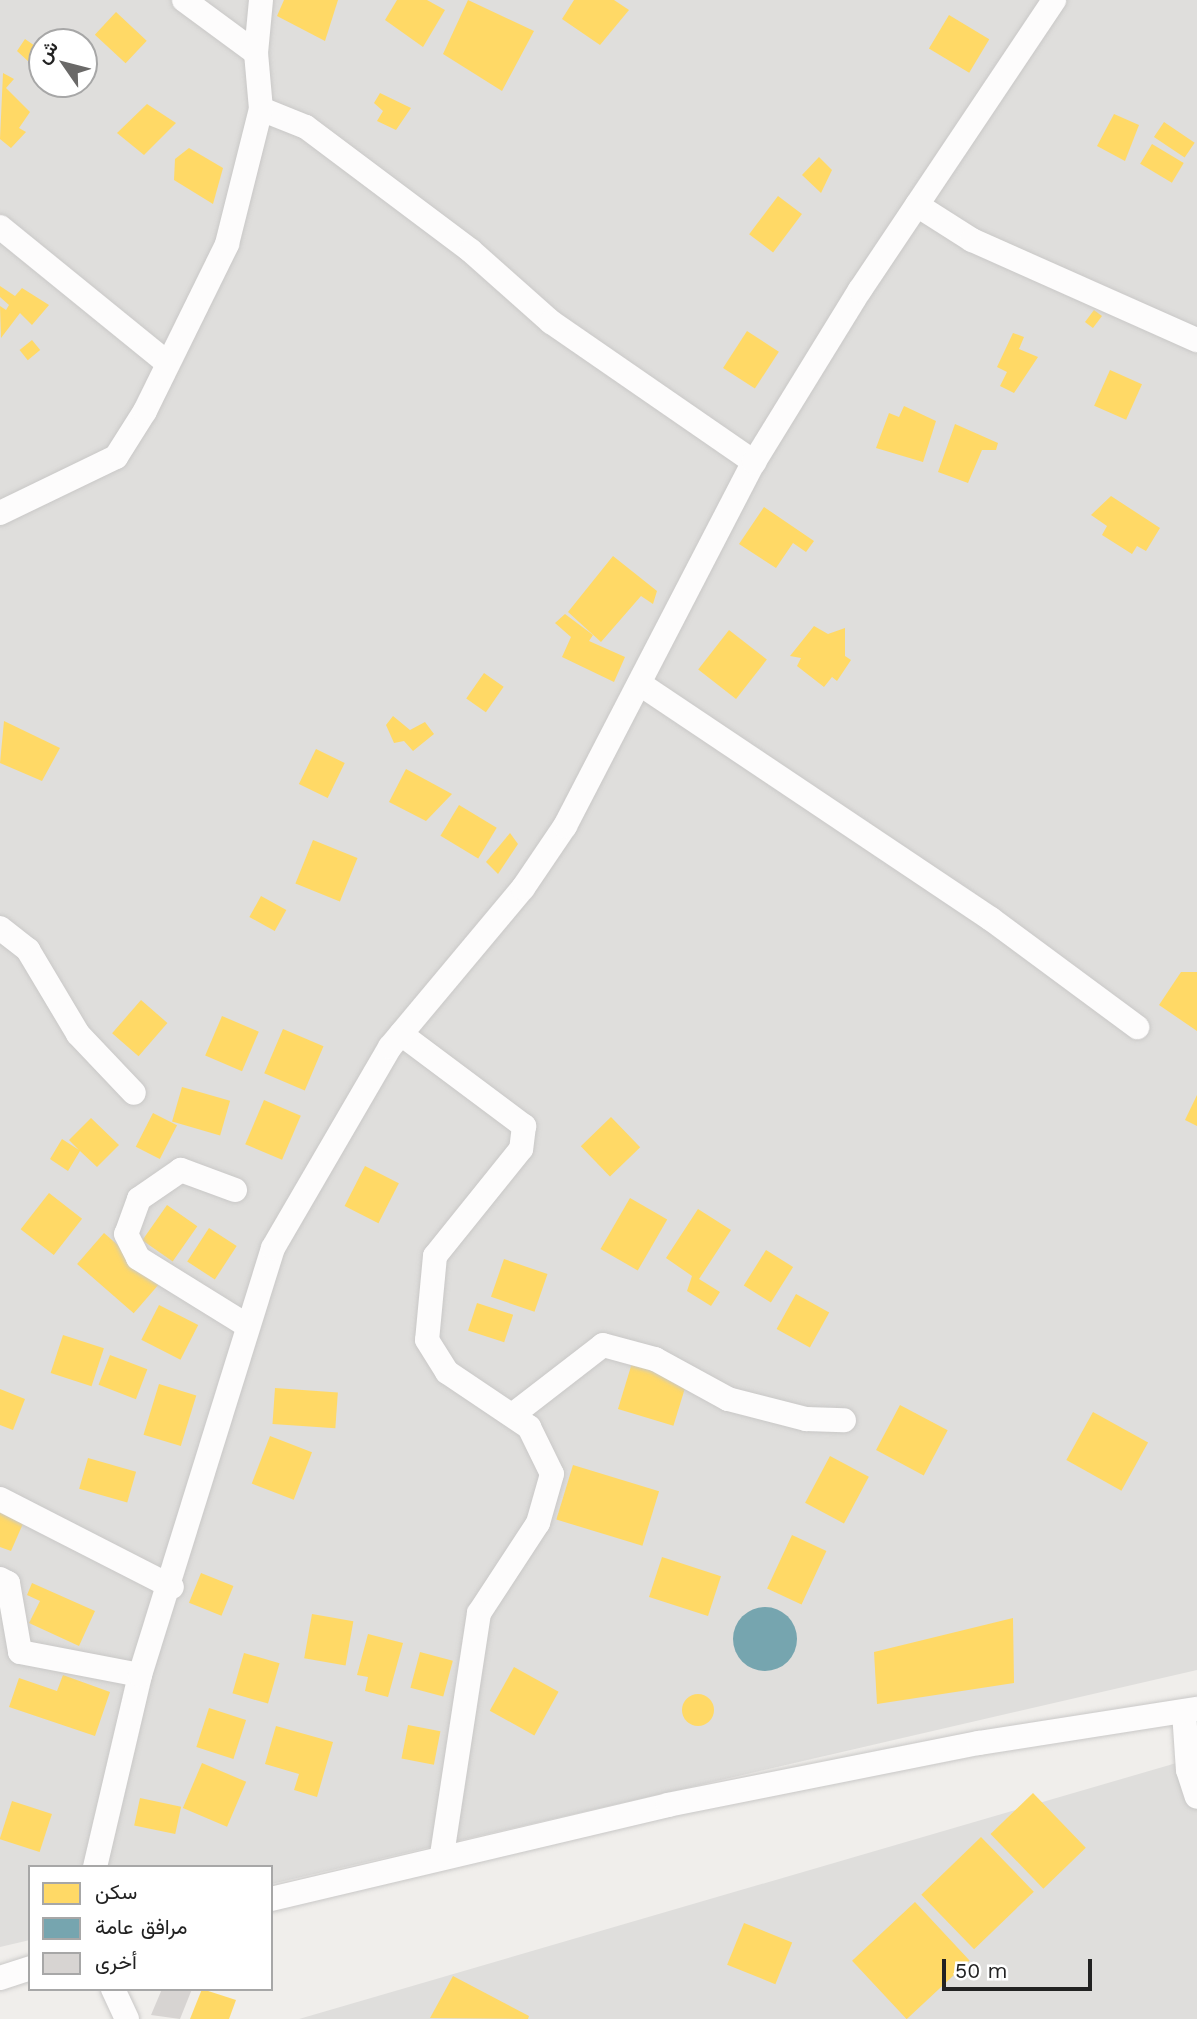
<!DOCTYPE html>
<meta charset="utf-8">
<style>
body{margin:0}
#map{position:relative;width:1197px;height:2019px;overflow:hidden;background:#f0eeeb;font-family:"Work Sans",Vazirmatn,sans-serif}
div>[style]{position:absolute}
.residential>*{inset:0;background:#dfdedc}
.homes>*{inset:0;background:#ffd966;transform-origin:0 0}
.round{border-radius:50%}
.public>*{inset:0;background:#76a5af}
.building>*{inset:0;background:#d7d4d2}
.roads{filter:drop-shadow(0 0 2px #c9c8c7) drop-shadow(0 0 2px #c9c8c7)}
.minor>*{height:24px;margin:-12px;padding:0 12px;transform-origin:12px;border-radius:12px;background:#fdfcfc}
span{translate:-50% -50%;white-space:nowrap;text-align:center;line-height:1.15;-webkit-text-stroke:7px #fff;paint-order:stroke}
.legend{position:absolute;left:28px;top:1865px;width:245px;height:126px;box-sizing:border-box;background:#fff;border:2px solid #a7a7a7;margin:0;padding:9px 12px;list-style:none;font-size:21px;color:#222}
.legend li{display:flex;align-items:center;gap:14px;height:35px}
.legend b{width:35px;border:2px solid #a7a7a7}
.north{position:absolute;left:28px;top:28px;width:70px;height:70px;box-sizing:border-box;background:#fff;border:2px solid #a7a7a7;border-radius:50%;rotate:305deg;font-size:19px;font-weight:700;line-height:28px;text-align:center;color:#222}
.north::after{content:'';display:block;margin:auto;width:24px;height:32px;background:#6a6968;clip-path:polygon(50% 0,100% 100%,50% 72%,0 100%)}
.scale{position:absolute;left:942px;top:1959px;width:150px;height:32px;box-sizing:border-box;border:4px solid #222;border-top:0;padding-left:9px;font-size:21px;line-height:24px;white-space:nowrap;color:#222;-webkit-text-stroke:5px #fff;paint-order:stroke}
</style>
<div id="map">
<div class="residential">
<div style="clip-path:polygon(evenodd,0 0,1197px 0,1197px 1670px,271px 1884px,271px 1867px,30px 1867px,30px 1940px,0 1947px,0 0,42px 42px,84px 42px,84px 84px,42px 84px,42px 42px)"></div>
<div style="clip-path:polygon(1197px 1757px,1197px 2019px,299px 2019px)"></div>
</div>
<div class="homes">
<div style="clip-path:polygon(284px 0,338px 0,325px 41px,277px 16px)"></div>
<div style="clip-path:polygon(397px 0,427px 0,445px 10px,423px 47px,385px 20px)"></div>
<div style="clip-path:polygon(468px 0,534px 31px,502px 91px,443px 54px)"></div>
<div style="clip-path:polygon(574px 0,614px 0,629px 10px,600px 45px,562px 19px)"></div>
<div style="left:116px;top:12px;width:42px;height:31px;rotate:43deg"></div>
<div style="left:949px;top:15px;width:47px;height:39px;rotate:31deg"></div>
<div style="clip-path:polygon(25px 39px,38px 48px,42px 42px,42px 74px,17px 51px)"></div>
<div style="clip-path:polygon(3px 73px,14px 79px,6px 88px,30px 112px,19px 128px,26px 132px,11px 148px,0 139px)"></div>
<div style="clip-path:polygon(380px 93px,411px 108px,396px 130px,377px 121px,383px 111px,374px 103px)"></div>
<div style="clip-path:polygon(147px 104px,176px 123px,144px 155px,117px 133px)"></div>
<div style="clip-path:polygon(1114px 114px,1139px 125px,1125px 161px,1097px 146px)"></div>
<div style="left:1164px;top:122px;width:37px;height:18px;rotate:34deg"></div>
<div style="left:1152px;top:144px;width:37px;height:23px;rotate:31deg"></div>
<div style="clip-path:polygon(189px 148px,223px 168px,213px 204px,174px 180px,175px 159px)"></div>
<div style="clip-path:polygon(819px 157px,832px 170px,821px 193px,802px 175px)"></div>
<div style="left:778px;top:196px;width:30px;height:48px;rotate:37deg"></div>
<div style="clip-path:polygon(0 286px,15px 296px,22px 288px,49px 305px,32px 325px,20px 313px,1px 338px,0 306px,6px 310px,9px 305px,0 297px)"></div>
<div style="left:1094px;top:310px;width:10px;height:15px;rotate:37deg"></div>
<div style="left:747px;top:331px;width:38px;height:44px;rotate:33deg"></div>
<div style="clip-path:polygon(1013px 333px,1024px 337px,1019px 349px,1038px 357px,1014px 393px,1000px 386px,1007px 372px,997px 367px)"></div>
<div style="left:32px;top:340px;width:13px;height:16px;rotate:51deg"></div>
<div style="left:1110px;top:370px;width:35px;height:39px;rotate:24deg"></div>
<div style="clip-path:polygon(904px 406px,936px 421px,923px 462px,876px 448px,889px 413px,899px 417px)"></div>
<div style="clip-path:polygon(955px 424px,998px 443px,996px 450px,982px 450px,968px 483px,938px 472px)"></div>
<div style="clip-path:polygon(1111px 496px,1160px 528px,1146px 551px,1137px 546px,1132px 554px,1102px 535px,1107px 526px,1091px 515px)"></div>
<div style="clip-path:polygon(764px 507px,814px 541px,806px 552px,793px 543px,776px 568px,739px 544px)"></div>
<div style="clip-path:polygon(613px 556px,657px 591px,653px 604px,641px 596px,601px 642px,568px 612px)"></div>
<div style="clip-path:polygon(565px 614px,593px 635px,589px 641px,625px 657px,614px 682px,562px 657px,571px 637px,555px 623px)"></div>
<div style="clip-path:polygon(814px 626px,828px 634px,845px 628px,845px 656px,851px 660px,837px 681px,832px 677px,824px 687px,797px 666px,801px 658px,790px 656px)"></div>
<div style="left:729px;top:630px;width:48px;height:50px;rotate:38deg"></div>
<div style="left:484px;top:673px;width:24px;height:31px;rotate:35deg"></div>
<div style="clip-path:polygon(393px 716px,410px 730px,425px 722px,434px 734px,413px 751px,404px 741px,394px 743px,386px 725px)"></div>
<div style="clip-path:polygon(4px 721px,60px 748px,42px 781px,0 763px)"></div>
<div style="left:316px;top:749px;width:32px;height:39px;rotate:26deg"></div>
<div style="clip-path:polygon(406px 769px,452px 794px,426px 821px,389px 802px)"></div>
<div style="left:459px;top:805px;width:44px;height:36px;rotate:31deg"></div>
<div style="clip-path:polygon(510px 833px,518px 844px,498px 874px,486px 862px)"></div>
<div style="left:313px;top:840px;width:48px;height:47px;rotate:22deg"></div>
<div style="left:261px;top:896px;width:29px;height:24px;rotate:29deg"></div>
<div style="clip-path:polygon(1181px 972px,1197px 972px,1197px 1031px,1159px 1005px)"></div>
<div style="left:141px;top:1000px;width:35px;height:44px;rotate:41deg"></div>
<div style="left:222px;top:1016px;width:40px;height:43px;rotate:23deg"></div>
<div style="left:283px;top:1029px;width:44px;height:48px;rotate:23deg"></div>
<div style="left:182px;top:1087px;width:50px;height:36px;rotate:16deg"></div>
<div style="clip-path:polygon(1197px 1095px,1197px 1126px,1185px 1120px)"></div>
<div style="left:264px;top:1100px;width:40px;height:48px;rotate:23deg"></div>
<div style="left:153px;top:1113px;width:27px;height:38px;rotate:27deg"></div>
<div style="left:611px;top:1117px;width:42px;height:42px;rotate:46deg"></div>
<div style="clip-path:polygon(91px 1118px,119px 1145px,97px 1167px,80px 1151px,68px 1171px,50px 1159px,62px 1139px,79px 1150px,69px 1140px)"></div>
<div style="left:365px;top:1166px;width:38px;height:45px;rotate:27deg"></div>
<div style="left:49px;top:1193px;width:42px;height:46px;rotate:38deg"></div>
<div style="left:630px;top:1198px;width:43px;height:59px;rotate:30deg"></div>
<div style="left:167px;top:1205px;width:37px;height:43px;rotate:35deg"></div>
<div style="clip-path:polygon(698px 1209px,731px 1230px,699px 1279px,720px 1292px,711px 1306px,687px 1291px,692px 1276px,666px 1258px)"></div>
<div style="left:209px;top:1228px;width:33px;height:40px;rotate:33deg"></div>
<div style="left:104px;top:1233px;width:75px;height:41px;rotate:41deg"></div>
<div style="left:766px;top:1250px;width:32px;height:42px;rotate:32deg"></div>
<div style="left:504px;top:1259px;width:46px;height:40px;rotate:19deg"></div>
<div style="left:796px;top:1294px;width:38px;height:40px;rotate:29deg"></div>
<div style="left:477px;top:1303px;width:38px;height:29px;rotate:18deg"></div>
<div style="left:159px;top:1305px;width:44px;height:39px;rotate:27deg"></div>
<div style="left:63px;top:1335px;width:43px;height:40px;rotate:18deg"></div>
<div style="left:110px;top:1355px;width:40px;height:32px;rotate:21deg"></div>
<div style="left:632px;top:1363px;width:58px;height:48px;rotate:17deg"></div>
<div style="left:159px;top:1384px;width:39px;height:53px;rotate:17deg"></div>
<div style="left:275px;top:1388px;width:63px;height:36px;rotate:4deg"></div>
<div style="clip-path:polygon(0 1389px,25px 1399px,13px 1430px,0 1425px)"></div>
<div style="left:900px;top:1405px;width:54px;height:51px;rotate:28deg"></div>
<div style="left:1093px;top:1412px;width:63px;height:55px;rotate:29deg"></div>
<div style="left:270px;top:1436px;width:45px;height:51px;rotate:21deg"></div>
<div style="left:830px;top:1456px;width:44px;height:53px;rotate:28deg"></div>
<div style="left:88px;top:1458px;width:50px;height:32px;rotate:16deg"></div>
<div style="left:573px;top:1465px;width:90px;height:57px;rotate:17deg"></div>
<div style="clip-path:polygon(0 1508px,25px 1519px,11px 1551px,0 1547px)"></div>
<div style="left:792px;top:1535px;width:38px;height:59px;rotate:25deg"></div>
<div style="left:662px;top:1557px;width:62px;height:42px;rotate:18deg"></div>
<div style="left:201px;top:1573px;width:35px;height:32px;rotate:22deg"></div>
<div style="clip-path:polygon(32px 1583px,95px 1611px,79px 1646px,29px 1623px,40px 1601px,27px 1595px)"></div>
<div style="left:312px;top:1614px;width:42px;height:45px;rotate:10deg"></div>
<div style="clip-path:polygon(1013px 1618px,1014px 1683px,877px 1704px,874px 1652px)"></div>
<div style="clip-path:polygon(368px 1634px,403px 1643px,388px 1697px,365px 1691px,368px 1677px,357px 1675px)"></div>
<div style="left:420px;top:1652px;width:34px;height:37px;rotate:15deg"></div>
<div style="left:244px;top:1653px;width:37px;height:42px;rotate:16deg"></div>
<div style="left:514px;top:1667px;width:51px;height:50px;rotate:29deg"></div>
<div style="clip-path:polygon(63px 1675px,110px 1692px,95px 1736px,9px 1707px,19px 1678px,57px 1691px)"></div>
<div class="round" style="left:682px;top:1694px;width:32px;height:32px"></div>
<div style="left:209px;top:1708px;width:39px;height:41px;rotate:18deg"></div>
<div style="left:408px;top:1725px;width:33px;height:34px;rotate:11deg"></div>
<div style="clip-path:polygon(276px 1726px,333px 1742px,317px 1797px,294px 1790px,299px 1774px,265px 1764px)"></div>
<div style="left:202px;top:1763px;width:48px;height:49px;rotate:23deg"></div>
<div style="left:1033px;top:1793px;width:76px;height:59px;rotate:46deg"></div>
<div style="left:140px;top:1798px;width:42px;height:28px;rotate:12deg"></div>
<div style="left:12px;top:1801px;width:42px;height:40px;rotate:18deg"></div>
<div style="left:981px;top:1837px;width:76px;height:83px;rotate:46deg"></div>
<div style="left:915px;top:1902px;width:80px;height:86px;rotate:47deg"></div>
<div style="left:744px;top:1923px;width:52px;height:45px;rotate:22deg"></div>
<div style="clip-path:polygon(453px 1976px,529px 2016px,528px 2019px,430px 2018px)"></div>
<div style="clip-path:polygon(202px 1989px,236px 2000px,229px 2019px,190px 2019px)"></div>
</div>
<div class="public">
<div class="round" style="left:733px;top:1607px;width:64px;height:64px"></div>
</div>
<div class="building">
<div style="clip-path:polygon(162px 1989px,192px 1989px,180px 2019px,151px 2015px)"></div>
</div>
<div class="roads">
<div class="minor">
<div style="left:184px;top:0;width:89px;rotate:36.4deg"></div>
<div style="left:261px;top:109px;width:48px;rotate:21.8deg"></div>
<div style="left:306px;top:127px;width:206px;rotate:36.9deg"></div>
<div style="left:471px;top:251px;width:107px;rotate:41.6deg"></div>
<div style="left:551px;top:322px;width:247px;rotate:34.6deg"></div>
<div style="left:917px;top:205px;width:65px;rotate:32.5deg"></div>
<div style="left:972px;top:240px;width:246px;rotate:24deg"></div>
<div style="left:0;top:227px;width:213px;rotate:39.1deg"></div>
<div style="left:0;top:513px;width:129px;rotate:-25.8deg"></div>
<div style="left:116px;top:457px;width:54px;rotate:-57.8deg"></div>
<div style="left:145px;top:411px;width:186px;rotate:-63.8deg"></div>
<div style="left:227px;top:244px;width:139px;rotate:-75.9deg"></div>
<div style="left:261px;top:109px;width:56px;rotate:-95.1deg"></div>
<div style="left:256px;top:53px;width:53px;rotate:-84.6deg"></div>
<div style="left:640px;top:684px;width:422px;rotate:33.8deg"></div>
<div style="left:991px;top:919px;width:182px;rotate:36.5deg"></div>
<div style="left:0;top:928px;width:36px;rotate:38deg"></div>
<div style="left:28px;top:950px;width:98px;rotate:59.2deg"></div>
<div style="left:78px;top:1034px;width:81px;rotate:46.5deg"></div>
<div style="left:401px;top:1034px;width:154px;rotate:36.8deg"></div>
<div style="left:524px;top:1126px;width:23px;rotate:97deg"></div>
<div style="left:521px;top:1149px;width:137px;rotate:128.8deg"></div>
<div style="left:435px;top:1256px;width:84px;rotate:95.4deg"></div>
<div style="left:427px;top:1340px;width:38px;rotate:58deg"></div>
<div style="left:447px;top:1372px;width:99px;rotate:33.9deg"></div>
<div style="left:529px;top:1427px;width:52px;rotate:63.9deg"></div>
<div style="left:552px;top:1474px;width:51px;rotate:105.9deg"></div>
<div style="left:538px;top:1523px;width:108px;rotate:123.2deg"></div>
<div style="left:479px;top:1613px;width:244px;rotate:98.7deg"></div>
<div style="left:235px;top:1190px;width:58px;rotate:-159.7deg"></div>
<div style="left:181px;top:1170px;width:51px;rotate:145.4deg"></div>
<div style="left:139px;top:1199px;width:37px;rotate:110deg"></div>
<div style="left:126px;top:1234px;width:27px;rotate:63deg"></div>
<div style="left:138px;top:1258px;width:127px;rotate:31.8deg"></div>
<div style="left:515px;top:1413px;width:111px;rotate:-37.7deg"></div>
<div style="left:603px;top:1345px;width:54px;rotate:15.1deg"></div>
<div style="left:655px;top:1359px;width:83px;rotate:28.7deg"></div>
<div style="left:728px;top:1399px;width:81px;rotate:14.4deg"></div>
<div style="left:806px;top:1419px;width:38px;rotate:2deg"></div>
<div style="left:0;top:1499px;width:193px;rotate:27.1deg"></div>
<div style="left:0;top:1579px;width:9px;rotate:27deg"></div>
<div style="left:8px;top:1583px;width:70px;rotate:80.1deg"></div>
<div style="left:20px;top:1652px;width:122px;rotate:10.9deg"></div>
<div style="left:1184px;top:1712px;width:58px;rotate:86.1deg"></div>
<div style="left:1188px;top:1770px;width:28px;rotate:72deg"></div>
<div style="left:95px;top:1867px;width:197px;rotate:-76.8deg"></div>
<div style="left:140px;top:1675px;width:447px;rotate:-72.7deg"></div>
<div style="left:273px;top:1248px;width:233px;rotate:-59.8deg"></div>
<div style="left:390px;top:1047px;width:207px;rotate:-50.1deg"></div>
<div style="left:523px;top:888px;width:75px;rotate:-55.9deg"></div>
<div style="left:565px;top:826px;width:410px;rotate:-62.6deg"></div>
<div style="left:754px;top:462px;width:202px;rotate:-58.4deg"></div>
<div style="left:860px;top:290px;width:349px;rotate:-56.2deg"></div>
<div style="left:271px;top:1899px;width:408px;rotate:-13.3deg"></div>
<div style="left:668px;top:1805px;width:317px;rotate:-11.3deg"></div>
<div style="left:979px;top:1743px;width:221px;rotate:-8.9deg"></div>
<div style="left:0;top:1978px;width:32px;rotate:-18deg"></div>
<div style="left:113px;top:1989px;width:33px;rotate:65deg"></div>
</div>
</div>
<ul class="legend">
<li><b style="height:19px;background:#ffd966"></b>سكن</li>
<li><b style="height:19px;background:#76a5af"></b>مرافق عامة</li>
<li><b style="height:19px;background:#d7d4d2"></b>أخرى</li>
</ul>
<div class="north">ش</div>
<div class="scale">50 m</div>
</div>
